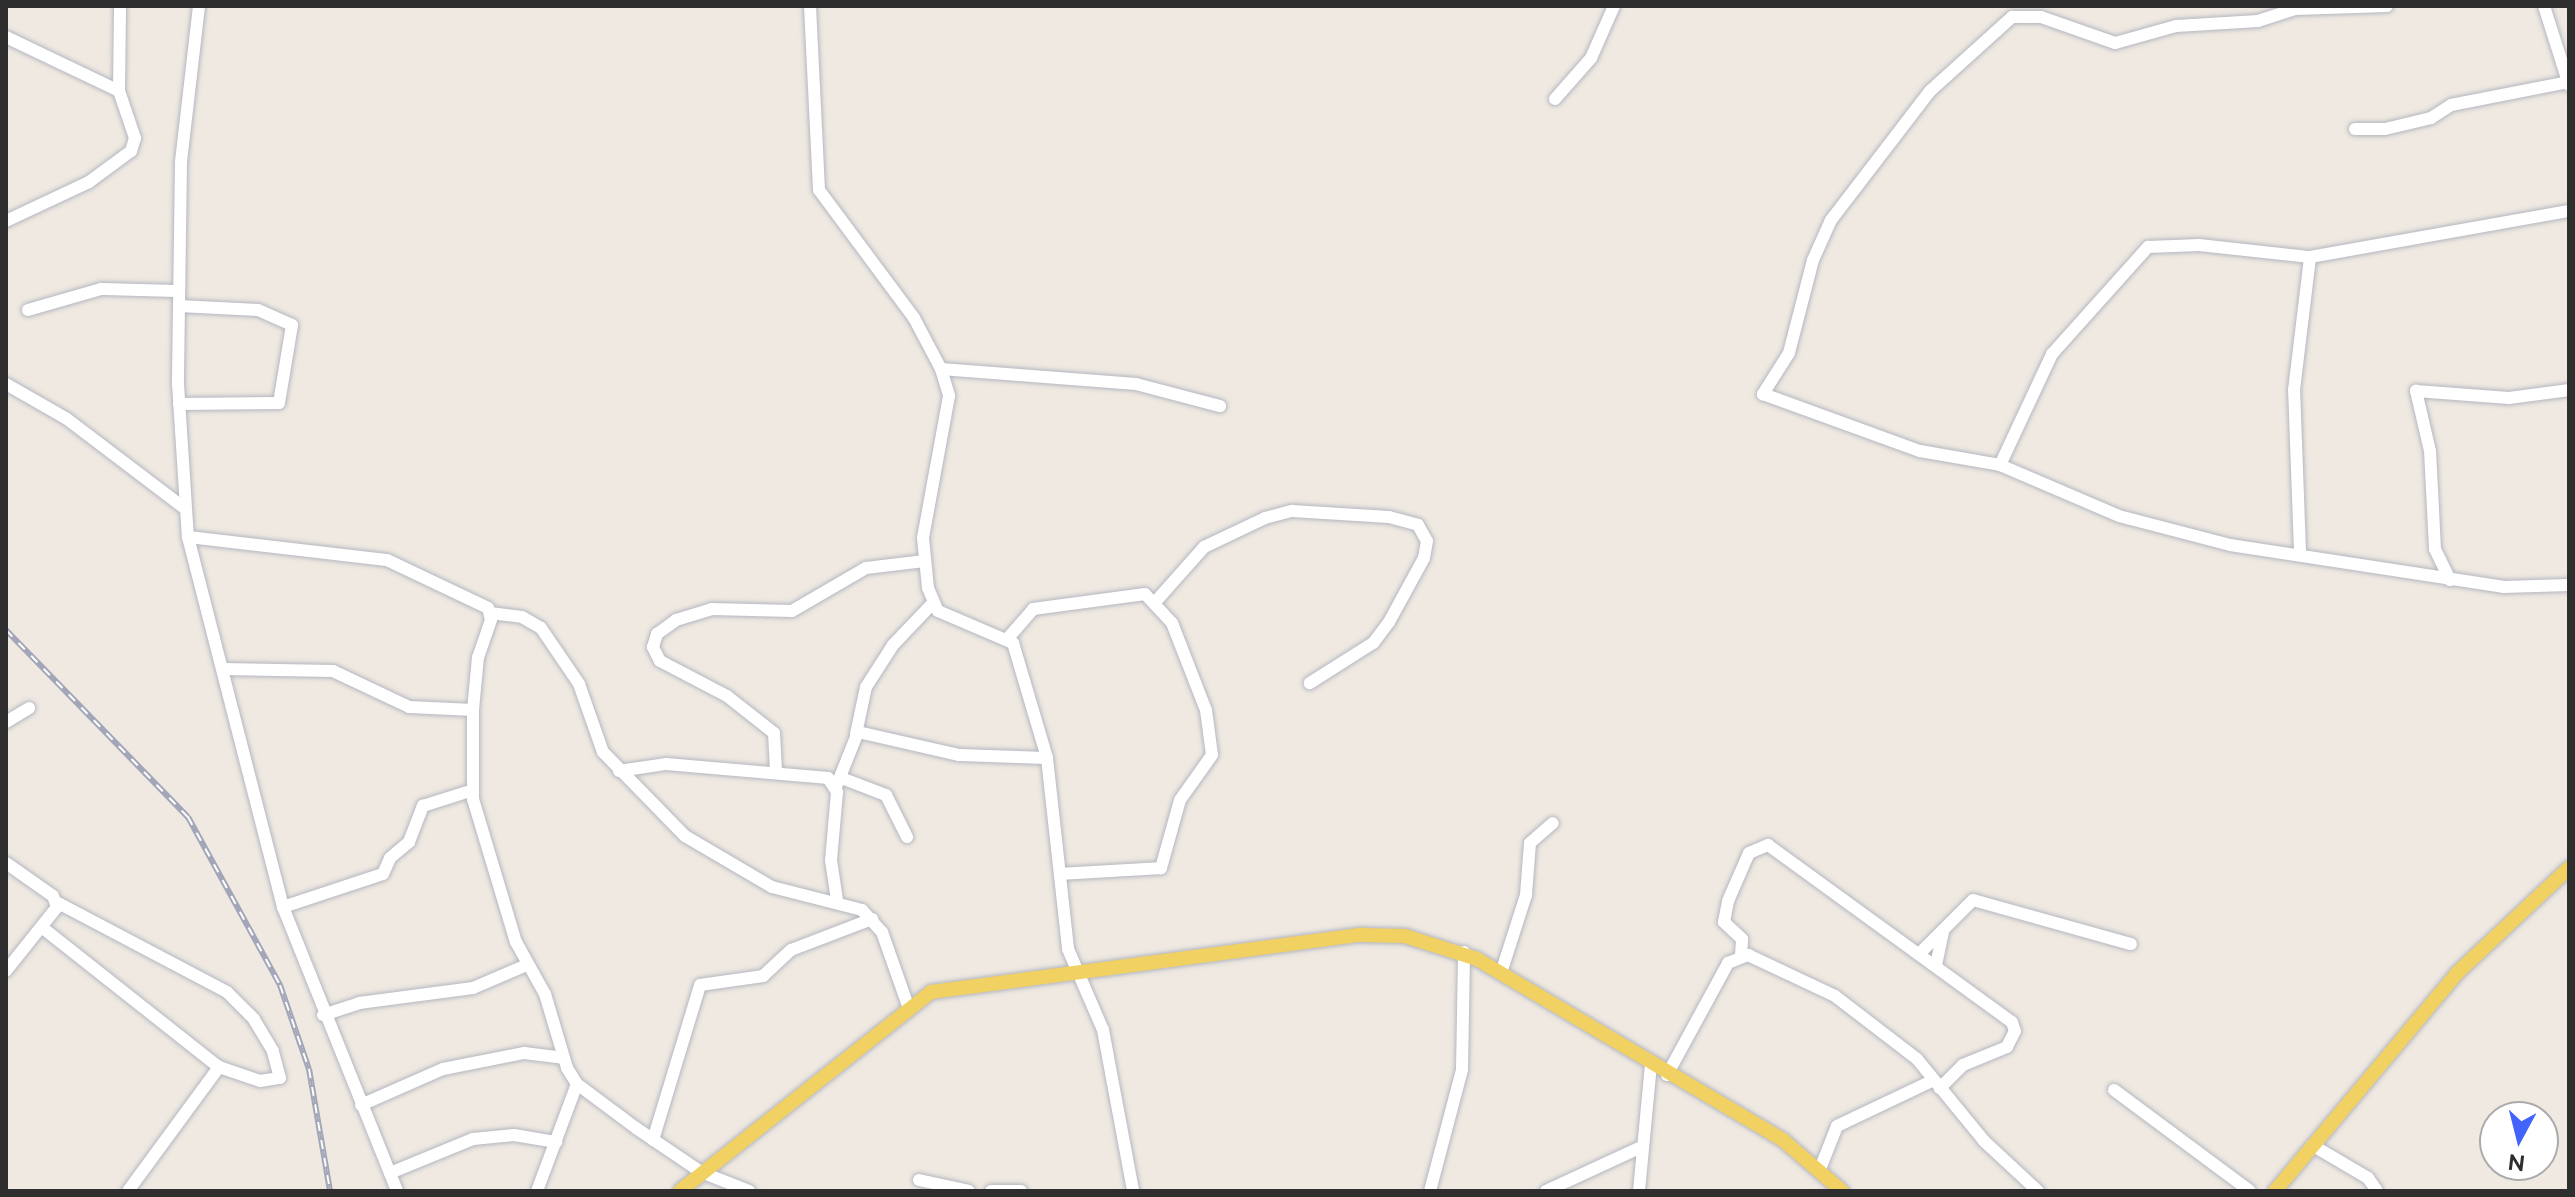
<!DOCTYPE html>
<style>
body{margin:0}
#map{position:relative;width:2575px;height:1197px;overflow:hidden;background:#efe9e1;font-family:Raleway,sans-serif}
div>[style]{position:absolute}
.roads{filter:drop-shadow(0 0 2px #b4b7c1) drop-shadow(0 0 2px #b4b7c1)}
.minor>*{height:12px;margin:-6px;padding:0 6px;transform-origin:6px;border-radius:6px;background:#fff}
.major>*{height:14px;margin:-7px;padding:0 7px;transform-origin:7px;border-radius:7px;background:#f2d163}
.rail>*{height:6px;margin-top:-3px;transform-origin:0;background:repeating-linear-gradient(90deg,#fff 0 9px,#a3a6b8 0 18px);box-sizing:border-box;border-block:2px solid #a3a6b8}
span{translate:-50% -50%;white-space:nowrap;text-align:center;line-height:1.15;-webkit-text-stroke:6px #fff;paint-order:stroke}
.frame{position:absolute;inset:0;border:8px solid #2e2e2e;pointer-events:none}
.north{position:absolute;left:2479px;top:1101px;width:80px;height:80px;box-sizing:border-box;background:#fff;border:2px solid #ababab;border-radius:50%;rotate:187deg;font-size:22px;font-weight:700;line-height:32px;text-align:center;color:#2e2e2e}
.north::after{content:'';display:block;margin:auto;width:28px;height:36px;background:#4264fb;clip-path:polygon(50% 0,100% 100%,50% 72%,0 100%)}
</style>
<div id="map">
<div class="roads">
<div class="minor">
<div style="left:199px;top:6px;width:157px;rotate:96.6deg"></div>
<div style="left:181px;top:162px;width:222px;rotate:90.8deg"></div>
<div style="left:178px;top:384px;width:153px;rotate:86.3deg"></div>
<div style="left:188px;top:537px;width:382px;rotate:75.6deg"></div>
<div style="left:283px;top:907px;width:306px;rotate:68.1deg"></div>
<div style="left:810px;top:6px;width:184px;rotate:87.2deg"></div>
<div style="left:819px;top:190px;width:159px;rotate:53.4deg"></div>
<div style="left:914px;top:318px;width:58px;rotate:62.1deg"></div>
<div style="left:941px;top:369px;width:28px;rotate:73deg"></div>
<div style="left:949px;top:396px;width:144px;rotate:100.4deg"></div>
<div style="left:923px;top:538px;width:50px;rotate:84.3deg"></div>
<div style="left:928px;top:588px;width:25px;rotate:67deg"></div>
<div style="left:938px;top:611px;width:82px;rotate:23.1deg"></div>
<div style="left:1013px;top:643px;width:120px;rotate:73.5deg"></div>
<div style="left:1047px;top:758px;width:192px;rotate:83.7deg"></div>
<div style="left:1068px;top:949px;width:88px;rotate:66.6deg"></div>
<div style="left:1103px;top:1030px;width:164px;rotate:79.4deg"></div>
<div style="left:2387px;top:6px;width:92px;rotate:178.1deg"></div>
<div style="left:2295px;top:9px;width:39px;rotate:162deg"></div>
<div style="left:2258px;top:21px;width:82px;rotate:176.5deg"></div>
<div style="left:2176px;top:26px;width:63px;rotate:164.4deg"></div>
<div style="left:2115px;top:43px;width:78px;rotate:-160.6deg"></div>
<div style="left:2041px;top:17px;width:29px;rotate:180deg"></div>
<div style="left:2012px;top:17px;width:110px;rotate:137.9deg"></div>
<div style="left:1930px;top:91px;width:163px;rotate:127.5deg"></div>
<div style="left:1831px;top:220px;width:44px;rotate:114.2deg"></div>
<div style="left:1813px;top:260px;width:96px;rotate:104.5deg"></div>
<div style="left:1789px;top:353px;width:49px;rotate:122.4deg"></div>
<div style="left:1763px;top:394px;width:167px;rotate:20deg"></div>
<div style="left:1920px;top:451px;width:81px;rotate:9.9deg"></div>
<div style="left:2000px;top:465px;width:129px;rotate:23.2deg"></div>
<div style="left:2119px;top:516px;width:115px;rotate:14.6deg"></div>
<div style="left:2230px;top:545px;width:276px;rotate:8.7deg"></div>
<div style="left:2503px;top:587px;width:66px;rotate:-1.7deg"></div>
<div style="left:2544px;top:6px;width:83px;rotate:72.4deg"></div>
<div style="left:6px;top:37px;width:125px;rotate:25.5deg"></div>
<div style="left:119px;top:91px;width:50px;rotate:71.2deg"></div>
<div style="left:135px;top:138px;width:14px;rotate:107deg"></div>
<div style="left:131px;top:151px;width:52px;rotate:143.6deg"></div>
<div style="left:89px;top:182px;width:92px;rotate:154.8deg"></div>
<div style="left:119px;top:91px;width:85px;rotate:-89.3deg"></div>
<div style="left:1555px;top:99px;width:55px;rotate:-48.7deg"></div>
<div style="left:1591px;top:58px;width:57px;rotate:-66.1deg"></div>
<div style="left:2355px;top:129px;width:30px"></div>
<div style="left:2385px;top:129px;width:47px;rotate:-13.4deg"></div>
<div style="left:2431px;top:118px;width:24px;rotate:-33deg"></div>
<div style="left:2451px;top:105px;width:119px;rotate:-11.1deg"></div>
<div style="left:28px;top:310px;width:76px;rotate:-16deg"></div>
<div style="left:101px;top:289px;width:78px;rotate:1.5deg"></div>
<div style="left:941px;top:369px;width:196px;rotate:4.4deg"></div>
<div style="left:1136px;top:384px;width:87px;rotate:14.7deg"></div>
<div style="left:6px;top:384px;width:70px;rotate:29.8deg"></div>
<div style="left:67px;top:419px;width:146px;rotate:37.2deg"></div>
<div style="left:179px;top:404px;width:100px;rotate:-0.6deg"></div>
<div style="left:279px;top:403px;width:79px;rotate:-80.5deg"></div>
<div style="left:292px;top:325px;width:37px;rotate:-156deg"></div>
<div style="left:258px;top:310px;width:79px;rotate:-177.1deg"></div>
<div style="left:2000px;top:465px;width:123px;rotate:-64.9deg"></div>
<div style="left:2052px;top:354px;width:144px;rotate:-48.1deg"></div>
<div style="left:2148px;top:247px;width:51px;rotate:-2.2deg"></div>
<div style="left:2199px;top:245px;width:112px;rotate:6.2deg"></div>
<div style="left:2310px;top:257px;width:263px;rotate:-10.1deg"></div>
<div style="left:188px;top:537px;width:200px;rotate:6.6deg"></div>
<div style="left:387px;top:560px;width:112px;rotate:25.4deg"></div>
<div style="left:488px;top:608px;width:12px;rotate:76deg"></div>
<div style="left:491px;top:620px;width:39px;rotate:109deg"></div>
<div style="left:478px;top:657px;width:53px;rotate:95.4deg"></div>
<div style="left:473px;top:710px;width:89px;rotate:90deg"></div>
<div style="left:473px;top:799px;width:149px;rotate:73.3deg"></div>
<div style="left:516px;top:942px;width:60px;rotate:60.9deg"></div>
<div style="left:545px;top:994px;width:77px;rotate:73.4deg"></div>
<div style="left:567px;top:1068px;width:19px;rotate:58deg"></div>
<div style="left:577px;top:1084px;width:74px;rotate:36.7deg"></div>
<div style="left:636px;top:1128px;width:78px;rotate:34.1deg"></div>
<div style="left:701px;top:1172px;width:52px;rotate:21.6deg"></div>
<div style="left:2300px;top:551px;width:161px;rotate:-92.1deg"></div>
<div style="left:2294px;top:390px;width:134px;rotate:-83.1deg"></div>
<div style="left:2450px;top:580px;width:34px;rotate:-116deg"></div>
<div style="left:2435px;top:549px;width:98px;rotate:-92.9deg"></div>
<div style="left:2430px;top:451px;width:62px;rotate:-103.1deg"></div>
<div style="left:2416px;top:391px;width:93px;rotate:4.3deg"></div>
<div style="left:2509px;top:398px;width:61px;rotate:-7.6deg"></div>
<div style="left:1157px;top:600px;width:71px;rotate:-48.4deg"></div>
<div style="left:1204px;top:547px;width:68px;rotate:-25.4deg"></div>
<div style="left:1265px;top:518px;width:28px;rotate:-15deg"></div>
<div style="left:1292px;top:511px;width:97px;rotate:3.5deg"></div>
<div style="left:1389px;top:517px;width:30px;rotate:15deg"></div>
<div style="left:1418px;top:525px;width:18px;rotate:61deg"></div>
<div style="left:1427px;top:541px;width:17px;rotate:100deg"></div>
<div style="left:1424px;top:558px;width:73px;rotate:118.7deg"></div>
<div style="left:1389px;top:622px;width:26px;rotate:127deg"></div>
<div style="left:1373px;top:643px;width:75px;rotate:147.6deg"></div>
<div style="left:490px;top:613px;width:32px;rotate:7deg"></div>
<div style="left:522px;top:617px;width:22px;rotate:30deg"></div>
<div style="left:541px;top:628px;width:68px;rotate:55.8deg"></div>
<div style="left:579px;top:684px;width:72px;rotate:70.6deg"></div>
<div style="left:603px;top:752px;width:117px;rotate:45.7deg"></div>
<div style="left:685px;top:836px;width:101px;rotate:30.4deg"></div>
<div style="left:772px;top:887px;width:93px;rotate:14.3deg"></div>
<div style="left:862px;top:910px;width:30px;rotate:48deg"></div>
<div style="left:882px;top:932px;width:78px;rotate:70.6deg"></div>
<div style="left:1009px;top:637px;width:37px;rotate:-49deg"></div>
<div style="left:1033px;top:609px;width:113px;rotate:-7.6deg"></div>
<div style="left:1145px;top:594px;width:40px;rotate:47deg"></div>
<div style="left:1172px;top:623px;width:93px;rotate:68.7deg"></div>
<div style="left:1206px;top:710px;width:45px;rotate:82.4deg"></div>
<div style="left:1212px;top:755px;width:55px;rotate:125.4deg"></div>
<div style="left:1180px;top:800px;width:71px;rotate:105.6deg"></div>
<div style="left:1161px;top:868px;width:101px;rotate:176.6deg"></div>
<div style="left:223px;top:669px;width:110px;rotate:1deg"></div>
<div style="left:333px;top:671px;width:84px;rotate:25.3deg"></div>
<div style="left:409px;top:707px;width:64px;rotate:2.7deg"></div>
<div style="left:6px;top:722px;width:27px;rotate:-31deg"></div>
<div style="left:856px;top:734px;width:48px;rotate:-78deg"></div>
<div style="left:866px;top:687px;width:50px;rotate:-57.3deg"></div>
<div style="left:893px;top:645px;width:57px;rotate:-46.4deg"></div>
<div style="left:619px;top:771px;width:48px;rotate:-8.5deg"></div>
<div style="left:666px;top:764px;width:163px;rotate:4.9deg"></div>
<div style="left:828px;top:778px;width:17px;rotate:57deg"></div>
<div style="left:837px;top:792px;width:68px;rotate:95deg"></div>
<div style="left:831px;top:860px;width:40px;rotate:81.5deg"></div>
<div style="left:776px;top:771px;width:38px;rotate:-93deg"></div>
<div style="left:774px;top:733px;width:60px;rotate:-141.8deg"></div>
<div style="left:727px;top:696px;width:76px;rotate:-152.4deg"></div>
<div style="left:660px;top:661px;width:16px;rotate:-117deg"></div>
<div style="left:653px;top:647px;width:14px;rotate:-73deg"></div>
<div style="left:657px;top:634px;width:24px;rotate:-36deg"></div>
<div style="left:676px;top:620px;width:37px;rotate:-17deg"></div>
<div style="left:711px;top:609px;width:81px;rotate:1.4deg"></div>
<div style="left:792px;top:611px;width:86px;rotate:-30.2deg"></div>
<div style="left:866px;top:568px;width:59px;rotate:-6.8deg"></div>
<div style="left:844px;top:779px;width:45px;rotate:20.9deg"></div>
<div style="left:886px;top:795px;width:47px;rotate:63.4deg"></div>
<div style="left:836px;top:787px;width:59px;rotate:-68.2deg"></div>
<div style="left:858px;top:732px;width:104px;rotate:12.8deg"></div>
<div style="left:959px;top:755px;width:88px;rotate:2deg"></div>
<div style="left:6px;top:863px;width:57px;rotate:35.1deg"></div>
<div style="left:53px;top:896px;width:12px;rotate:70deg"></div>
<div style="left:57px;top:907px;width:82px;rotate:128.6deg"></div>
<div style="left:283px;top:907px;width:105px;rotate:-18.3deg"></div>
<div style="left:383px;top:874px;width:17px;rotate:-66deg"></div>
<div style="left:390px;top:858px;width:25px;rotate:-40deg"></div>
<div style="left:409px;top:842px;width:39px;rotate:-69deg"></div>
<div style="left:423px;top:806px;width:52px;rotate:-17.7deg"></div>
<div style="left:44px;top:929px;width:223px;rotate:38.3deg"></div>
<div style="left:219px;top:1067px;width:43px;rotate:18.9deg"></div>
<div style="left:260px;top:1081px;width:20px;rotate:-9deg"></div>
<div style="left:280px;top:1078px;width:28px;rotate:-105deg"></div>
<div style="left:273px;top:1051px;width:37px;rotate:-121deg"></div>
<div style="left:254px;top:1019px;width:38px;rotate:-135deg"></div>
<div style="left:227px;top:992px;width:193px;rotate:-152.2deg"></div>
<div style="left:1919px;top:954px;width:76px;rotate:-45deg"></div>
<div style="left:1973px;top:900px;width:164px;rotate:15.6deg"></div>
<div style="left:1741px;top:955px;width:16px;rotate:-86deg"></div>
<div style="left:1742px;top:939px;width:25px;rotate:-137deg"></div>
<div style="left:1724px;top:922px;width:21px;rotate:-79deg"></div>
<div style="left:1728px;top:901px;width:52px;rotate:-66.4deg"></div>
<div style="left:1749px;top:853px;width:21px;rotate:-23deg"></div>
<div style="left:1768px;top:845px;width:301px;rotate:36deg"></div>
<div style="left:2012px;top:1022px;width:9px;rotate:72deg"></div>
<div style="left:2015px;top:1031px;width:18px;rotate:117deg"></div>
<div style="left:2007px;top:1047px;width:48px;rotate:157.8deg"></div>
<div style="left:1963px;top:1065px;width:33px;rotate:135deg"></div>
<div style="left:1936px;top:965px;width:34px;rotate:-78deg"></div>
<div style="left:1501px;top:973px;width:82px;rotate:-72.2deg"></div>
<div style="left:1526px;top:895px;width:52px;rotate:-85.6deg"></div>
<div style="left:1530px;top:843px;width:30px;rotate:-41deg"></div>
<div style="left:323px;top:1015px;width:38px;rotate:-18deg"></div>
<div style="left:359px;top:1003px;width:115px;rotate:-7.5deg"></div>
<div style="left:473px;top:988px;width:59px;rotate:-23.1deg"></div>
<div style="left:1667px;top:1075px;width:128px;rotate:-61.4deg"></div>
<div style="left:1728px;top:963px;width:22px;rotate:-22deg"></div>
<div style="left:1748px;top:955px;width:96px;rotate:25.2deg"></div>
<div style="left:1835px;top:996px;width:103px;rotate:37.5deg"></div>
<div style="left:1917px;top:1059px;width:106px;rotate:50.7deg"></div>
<div style="left:1984px;top:1141px;width:74px;rotate:42.8deg"></div>
<div style="left:2114px;top:1090px;width:169px;rotate:36.6deg"></div>
<div style="left:361px;top:1105px;width:90px;rotate:-23.7deg"></div>
<div style="left:443px;top:1069px;width:83px;rotate:-11.2deg"></div>
<div style="left:524px;top:1053px;width:39px;rotate:7deg"></div>
<div style="left:653px;top:1140px;width:162px;rotate:-73.1deg"></div>
<div style="left:700px;top:985px;width:64px;rotate:-8.1deg"></div>
<div style="left:763px;top:976px;width:38px;rotate:-43deg"></div>
<div style="left:791px;top:950px;width:87px;rotate:-20.9deg"></div>
<div style="left:2312px;top:1145px;width:65px;rotate:30.5deg"></div>
<div style="left:2368px;top:1178px;width:16px;rotate:55deg"></div>
<div style="left:1820px;top:1169px;width:46px;rotate:-68.4deg"></div>
<div style="left:1837px;top:1126px;width:107px;rotate:-25.4deg"></div>
<div style="left:390px;top:1173px;width:90px;rotate:-22.3deg"></div>
<div style="left:473px;top:1139px;width:41px;rotate:-5.6deg"></div>
<div style="left:514px;top:1135px;width:43px;rotate:9.5deg"></div>
<div style="left:919px;top:1180px;width:51px;rotate:12.4deg"></div>
<div style="left:128px;top:1191px;width:154px;rotate:-53.7deg"></div>
<div style="left:537px;top:1191px;width:114px;rotate:-69.5deg"></div>
<div style="left:991px;top:1191px;width:30px"></div>
<div style="left:1430px;top:1191px;width:125px;rotate:-75.2deg"></div>
<div style="left:1462px;top:1070px;width:118px;rotate:-89deg"></div>
<div style="left:1546px;top:1191px;width:102px;rotate:-24.8deg"></div>
<div style="left:1639px;top:1191px;width:127px;rotate:-84.6deg"></div>
</div>
<div class="major">
<div style="left:680px;top:1191px;width:320px;rotate:-38.4deg"></div>
<div style="left:931px;top:992px;width:434px;rotate:-7.6deg"></div>
<div style="left:1361px;top:935px;width:44px;rotate:1.3deg"></div>
<div style="left:1405px;top:936px;width:76px;rotate:17.7deg"></div>
<div style="left:1477px;top:959px;width:356px;rotate:30.6deg"></div>
<div style="left:1783px;top:1140px;width:78px;rotate:40.8deg"></div>
<div style="left:2275px;top:1191px;width:284px;rotate:-50.1deg"></div>
<div style="left:2457px;top:973px;width:154px;rotate:-43.2deg"></div>
</div>
</div>
<div class="rail">
<div style="left:6px;top:630px;width:261px;rotate:45.8deg"></div>
<div style="left:188px;top:817px;width:192px;rotate:61.3deg"></div>
<div style="left:280px;top:985px;width:89px;rotate:71deg"></div>
<div style="left:309px;top:1069px;width:124px;rotate:80.2deg"></div>
</div>
<div class="frame"></div>
<div class="north">N</div>
</div>
